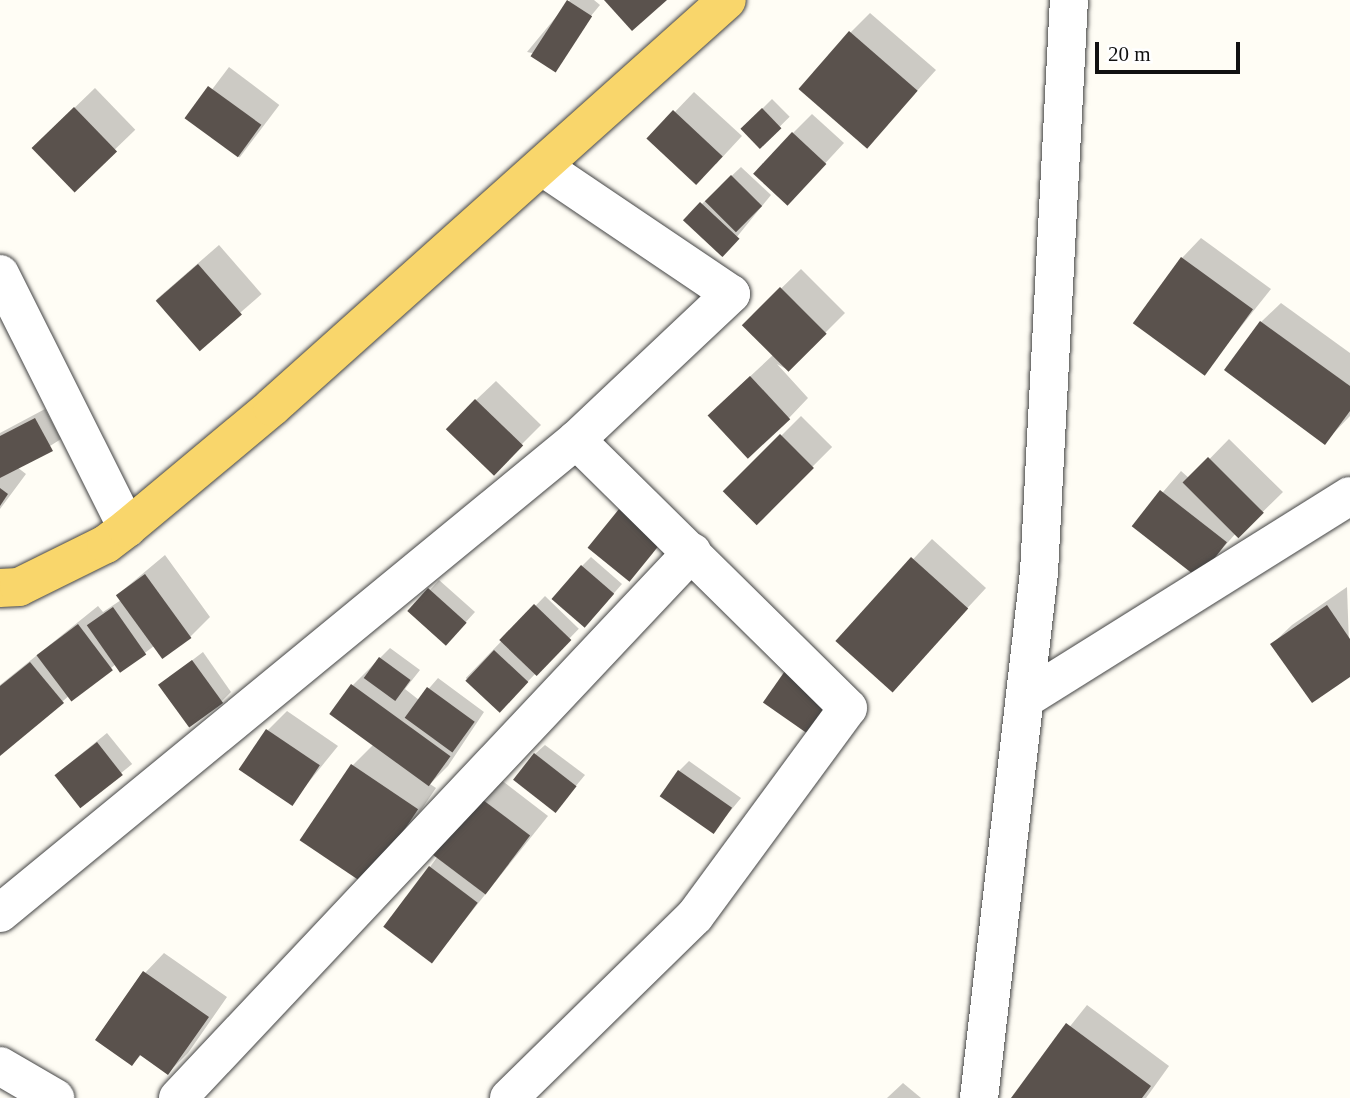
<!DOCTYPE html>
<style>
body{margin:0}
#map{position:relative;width:1350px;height:1098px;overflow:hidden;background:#fffdf5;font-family:"Times New Roman",serif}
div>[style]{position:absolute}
.shadow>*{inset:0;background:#0003;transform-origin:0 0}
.building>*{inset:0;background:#5a524d;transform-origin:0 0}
.roads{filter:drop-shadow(0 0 2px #444) drop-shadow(0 0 2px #444)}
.minor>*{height:38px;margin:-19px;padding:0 19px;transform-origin:19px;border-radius:19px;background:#fff}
.major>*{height:38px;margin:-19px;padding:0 19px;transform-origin:19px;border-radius:19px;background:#f9d66b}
span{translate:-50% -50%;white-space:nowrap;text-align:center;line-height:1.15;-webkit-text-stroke:7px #fff;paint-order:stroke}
.scale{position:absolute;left:1095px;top:42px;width:145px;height:32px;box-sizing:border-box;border:4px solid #111;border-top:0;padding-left:9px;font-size:21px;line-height:24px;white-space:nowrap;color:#111;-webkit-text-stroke:5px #fff;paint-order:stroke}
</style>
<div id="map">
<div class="shadow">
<div style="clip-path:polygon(570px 0,594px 0,600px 5px,556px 58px,527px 52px)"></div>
<div style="clip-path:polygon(870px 13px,936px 70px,867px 146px,850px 33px)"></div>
<div style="left:229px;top:67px;width:63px;height:66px;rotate:37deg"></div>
<div style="left:95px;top:88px;width:58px;height:86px;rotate:46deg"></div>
<div style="clip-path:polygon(694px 92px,742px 136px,716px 164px,649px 139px)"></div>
<div style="left:772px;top:99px;width:25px;height:42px;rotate:45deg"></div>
<div style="clip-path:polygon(812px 114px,844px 143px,806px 184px,793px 133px)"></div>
<div style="clip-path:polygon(741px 167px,771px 195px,723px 254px,686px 219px)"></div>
<div style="clip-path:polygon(1201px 238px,1271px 289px,1204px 373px,1182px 258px)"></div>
<div style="left:219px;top:245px;width:65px;height:83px;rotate:49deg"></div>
<div style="clip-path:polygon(801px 269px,845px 313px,788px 370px,777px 364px,808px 398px,789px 418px,729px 396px,773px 355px,744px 325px)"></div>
<div style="clip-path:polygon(1281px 303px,1350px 353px,1350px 416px,1325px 442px,1261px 322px)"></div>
<div style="clip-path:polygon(496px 381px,541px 425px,494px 472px,476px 400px)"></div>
<div style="clip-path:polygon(45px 409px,61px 439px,17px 467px,26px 474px,0 509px,0 433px)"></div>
<div style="left:801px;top:416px;width:44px;height:107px;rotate:45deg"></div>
<div style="clip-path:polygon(1229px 439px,1283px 492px,1239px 535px,1237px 532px,1199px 575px,1134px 526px,1181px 471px,1190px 479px)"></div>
<div style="clip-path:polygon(932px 539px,986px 588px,910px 670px,837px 641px)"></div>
<div style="clip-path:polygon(165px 555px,210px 617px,190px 637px,154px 646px,121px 671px,116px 664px,73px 699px,70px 695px,0 754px,0 685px,98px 606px,103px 612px,121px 600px,117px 595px)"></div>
<div style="clip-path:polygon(591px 557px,622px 584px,594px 616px,582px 566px)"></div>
<div style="clip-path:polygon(439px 580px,475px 612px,455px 634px,410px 612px)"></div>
<div style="clip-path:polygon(1347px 587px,1350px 675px,1272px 644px,1292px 625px)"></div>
<div style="left:545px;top:596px;width:47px;height:114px;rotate:44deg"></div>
<div style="clip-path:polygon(390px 648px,420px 670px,405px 689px,419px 700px,438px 678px,484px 712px,448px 766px,430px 784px,436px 788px,385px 863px,302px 839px,353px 765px,373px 745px,353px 685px)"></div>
<div style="clip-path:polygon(203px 652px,231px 692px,222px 701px,161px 684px)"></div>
<div style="clip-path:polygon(287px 711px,338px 746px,291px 804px,268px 730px)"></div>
<div style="left:107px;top:733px;width:40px;height:65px;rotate:51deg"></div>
<div style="clip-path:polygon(545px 745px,585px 775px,555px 811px,535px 754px)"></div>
<div style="clip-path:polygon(689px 761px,741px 798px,713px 832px,679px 771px)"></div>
<div style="clip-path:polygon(496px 776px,548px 816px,432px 961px,430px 867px)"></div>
<div style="clip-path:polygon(164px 953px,227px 997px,188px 1053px,168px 1073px,142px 1054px,132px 1064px,145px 973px)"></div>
<div style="clip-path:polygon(1087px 1005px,1169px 1066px,1146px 1098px,1013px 1098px)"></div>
<div style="clip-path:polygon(903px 1083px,921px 1098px,887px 1098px)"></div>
</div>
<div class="building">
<div style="left:567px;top:0;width:30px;height:67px;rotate:33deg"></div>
<div style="clip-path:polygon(604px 0,667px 0,632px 31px)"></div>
<div style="left:849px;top:31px;width:91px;height:77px;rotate:41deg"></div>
<div style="left:208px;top:86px;width:66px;height:40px;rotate:36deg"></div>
<div style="left:74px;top:107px;width:62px;height:59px;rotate:46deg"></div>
<div style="left:762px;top:108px;width:28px;height:30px;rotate:46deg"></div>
<div style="left:673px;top:110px;width:68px;height:39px;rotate:43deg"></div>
<div style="left:792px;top:132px;width:47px;height:57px;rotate:43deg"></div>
<div style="left:731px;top:175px;width:44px;height:37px;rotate:45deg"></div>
<div style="left:700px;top:202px;width:54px;height:25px;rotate:43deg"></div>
<div style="left:1181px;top:257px;width:89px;height:82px;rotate:36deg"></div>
<div style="left:198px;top:264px;width:67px;height:56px;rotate:49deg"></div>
<div style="left:780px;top:287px;width:66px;height:54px;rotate:45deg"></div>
<div style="clip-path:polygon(1260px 321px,1350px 386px,1350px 411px,1325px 445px,1224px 370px)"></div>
<div style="left:750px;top:376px;width:59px;height:58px;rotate:47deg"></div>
<div style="left:475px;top:399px;width:67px;height:42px;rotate:44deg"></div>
<div style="clip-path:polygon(35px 418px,53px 451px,0 478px,0 436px)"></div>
<div style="left:780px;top:434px;width:48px;height:81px;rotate:45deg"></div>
<div style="left:1208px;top:457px;width:79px;height:36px;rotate:45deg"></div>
<div style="clip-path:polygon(0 488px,8px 494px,0 506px)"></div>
<div style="left:1160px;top:490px;width:85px;height:46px;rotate:38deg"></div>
<div style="left:619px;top:509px;width:54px;height:50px;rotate:39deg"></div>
<div style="left:911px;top:557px;width:77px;height:113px;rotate:42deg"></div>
<div style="left:581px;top:565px;width:44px;height:45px;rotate:41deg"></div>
<div style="left:145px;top:574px;width:79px;height:36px;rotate:54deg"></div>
<div style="left:428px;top:588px;width:52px;height:31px;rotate:42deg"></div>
<div style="left:534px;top:604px;width:52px;height:50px;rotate:44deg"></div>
<div style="clip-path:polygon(1327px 605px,1350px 639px,1350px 677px,1312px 703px,1270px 644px)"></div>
<div style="left:113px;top:607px;width:58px;height:32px;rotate:55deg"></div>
<div style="left:78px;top:624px;width:58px;height:52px;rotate:53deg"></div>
<div style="left:494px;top:650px;width:47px;height:42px;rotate:43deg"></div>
<div style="left:379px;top:657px;width:39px;height:26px;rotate:36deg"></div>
<div style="left:192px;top:660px;width:53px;height:42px;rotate:54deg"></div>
<div style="clip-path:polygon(30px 662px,64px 703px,0 756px,0 686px)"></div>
<div style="left:787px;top:668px;width:56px;height:42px;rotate:35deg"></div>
<div style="left:351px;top:684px;width:123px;height:37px;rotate:36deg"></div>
<div style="left:427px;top:687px;width:59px;height:38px;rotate:36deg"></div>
<div style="left:266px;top:729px;width:65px;height:49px;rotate:34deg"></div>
<div style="left:97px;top:742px;width:42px;height:54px;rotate:52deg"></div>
<div style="left:534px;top:753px;width:54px;height:34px;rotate:38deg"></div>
<div style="left:351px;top:764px;width:81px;height:92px;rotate:34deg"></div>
<div style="left:678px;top:770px;width:66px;height:32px;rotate:35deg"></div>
<div style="left:475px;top:794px;width:69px;height:74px;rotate:37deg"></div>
<div style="left:429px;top:866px;width:61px;height:76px;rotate:37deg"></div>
<div style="clip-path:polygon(143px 971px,209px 1017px,168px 1075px,140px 1055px,132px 1066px,95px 1040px)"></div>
<div style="clip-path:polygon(1066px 1023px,1151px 1086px,1142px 1098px,1011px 1098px)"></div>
</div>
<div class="roads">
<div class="minor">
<div style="left:0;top:274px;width:284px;rotate:63.4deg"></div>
<div style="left:1025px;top:699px;width:383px;rotate:-32deg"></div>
<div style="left:0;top:913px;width:745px;rotate:-39.39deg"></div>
<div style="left:0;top:1066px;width:64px;rotate:30.2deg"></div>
<div style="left:178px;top:1098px;width:750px;rotate:-46.73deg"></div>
<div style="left:509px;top:1098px;width:260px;rotate:-44.4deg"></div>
<div style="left:695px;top:916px;width:258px;rotate:-53.7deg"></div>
<div style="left:848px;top:708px;width:382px;rotate:-135.4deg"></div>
<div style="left:576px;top:440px;width:213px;rotate:-43.3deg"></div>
<div style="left:731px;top:294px;width:227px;rotate:-146deg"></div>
<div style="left:979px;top:1098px;width:529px;rotate:-83.49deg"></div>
<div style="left:1039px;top:572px;width:573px;rotate:-87deg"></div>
</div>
<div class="major">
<div style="left:0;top:588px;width:19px;rotate:-3deg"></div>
<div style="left:19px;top:587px;width:97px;rotate:-26.3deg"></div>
<div style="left:106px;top:544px;width:26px;rotate:-37deg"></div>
<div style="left:127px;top:528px;width:189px;rotate:-39.8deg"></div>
<div style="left:272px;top:407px;width:610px;rotate:-41.81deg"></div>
</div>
</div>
<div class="scale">20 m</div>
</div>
